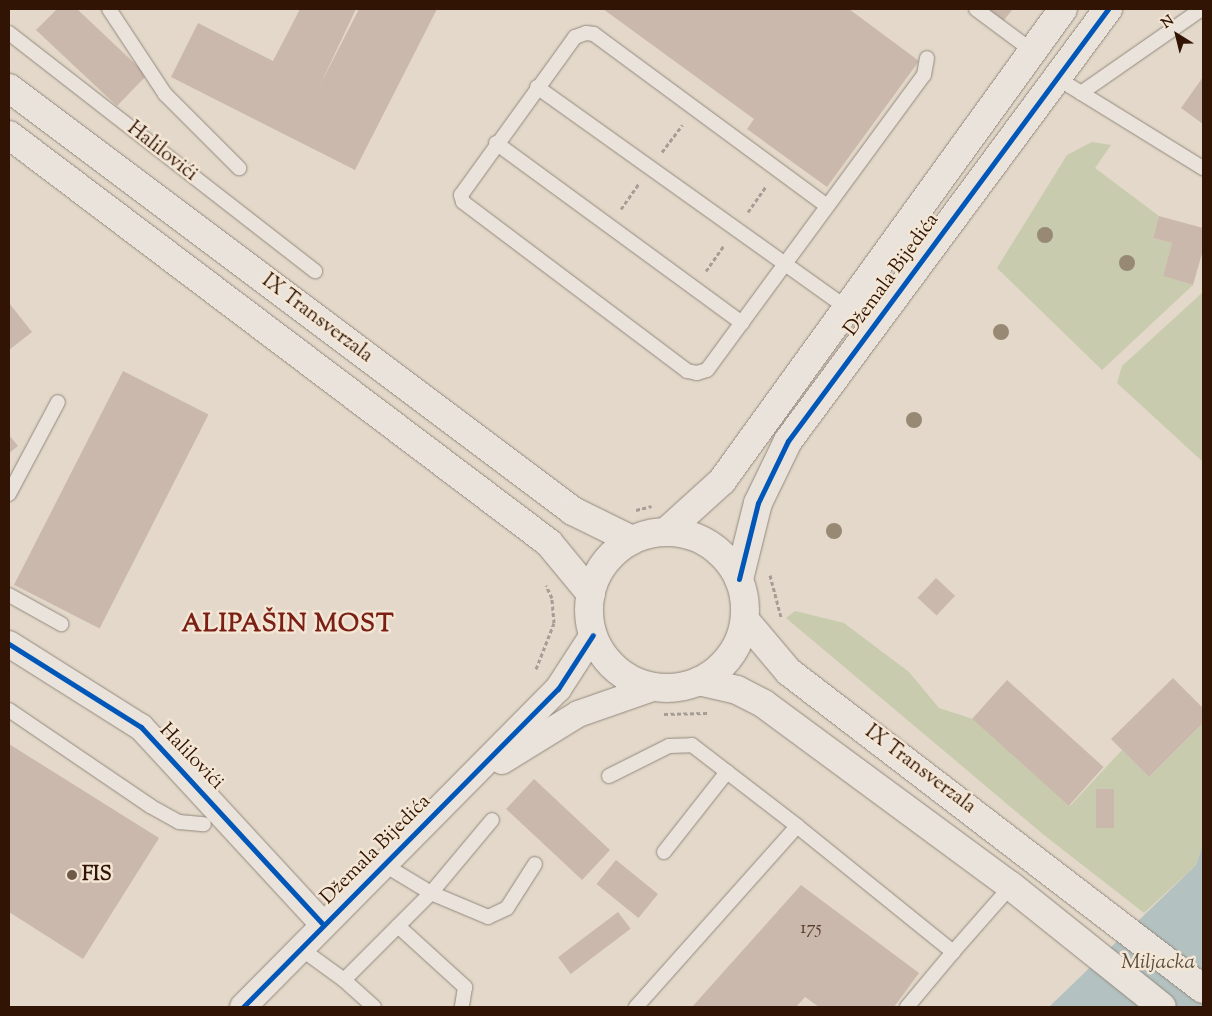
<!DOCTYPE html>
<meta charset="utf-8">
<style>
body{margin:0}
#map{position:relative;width:1212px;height:1016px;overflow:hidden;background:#e3d8c9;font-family:"Sorts Mill Goudy",serif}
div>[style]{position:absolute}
.green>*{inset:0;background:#c8cbad}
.water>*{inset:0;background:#b3c1c0}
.building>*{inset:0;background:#cab8ac;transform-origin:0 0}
.path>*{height:3px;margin-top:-1.5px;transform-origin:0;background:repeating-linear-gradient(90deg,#a59d96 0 4px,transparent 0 6.5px)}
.roads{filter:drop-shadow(0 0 1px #93897e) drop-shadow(0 0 1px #93897e)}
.service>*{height:14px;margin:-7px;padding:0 7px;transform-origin:7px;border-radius:7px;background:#e9e3dc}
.minor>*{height:26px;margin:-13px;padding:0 13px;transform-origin:13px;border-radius:13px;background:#e9e3dc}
.tertiary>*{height:28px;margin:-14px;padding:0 14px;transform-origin:14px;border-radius:14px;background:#e9e3dc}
.secondary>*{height:28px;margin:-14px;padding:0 14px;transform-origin:14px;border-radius:14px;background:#e9e3dc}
.secondary>.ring{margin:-14px;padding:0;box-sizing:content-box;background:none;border:28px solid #e9e3dc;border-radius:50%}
.cycleway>*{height:5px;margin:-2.5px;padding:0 2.5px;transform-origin:2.5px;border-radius:2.5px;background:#0057b8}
.trees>*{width:16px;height:16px;margin:-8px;border-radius:50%;background:#978974}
.dots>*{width:14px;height:14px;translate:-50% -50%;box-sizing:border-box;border:2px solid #f4e6d5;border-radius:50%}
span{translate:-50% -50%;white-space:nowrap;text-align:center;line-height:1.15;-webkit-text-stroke:5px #f4e6d5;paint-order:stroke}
.number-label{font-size:18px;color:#573d2d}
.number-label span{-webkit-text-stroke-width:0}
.street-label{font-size:20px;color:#311403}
.poi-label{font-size:20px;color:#311403;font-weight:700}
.left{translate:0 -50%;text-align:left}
.water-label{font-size:21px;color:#574d44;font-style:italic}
.district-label{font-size:25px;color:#7a1f14;font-weight:700;letter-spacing:1px}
.frame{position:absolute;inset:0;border:10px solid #311403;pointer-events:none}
.north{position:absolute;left:1152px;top:10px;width:50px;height:50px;-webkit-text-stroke:4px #f4e6d5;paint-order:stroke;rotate:324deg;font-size:14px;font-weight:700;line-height:20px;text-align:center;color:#311403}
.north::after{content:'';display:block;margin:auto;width:18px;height:22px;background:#311403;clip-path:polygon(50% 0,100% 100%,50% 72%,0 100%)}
</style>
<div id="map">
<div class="green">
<div style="clip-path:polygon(1092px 142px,1111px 145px,1095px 168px,1159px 216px,1153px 238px,1172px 243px,1163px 276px,1193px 285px,1102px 370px,997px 268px,1067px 155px)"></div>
<div style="clip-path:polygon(1203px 292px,1203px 462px,1117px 383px,1122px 366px)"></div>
<div style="clip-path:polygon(795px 611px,844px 623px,909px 672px,939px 708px,973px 719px,1070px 806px,1122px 750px,1149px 777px,1203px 723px,1203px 844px,1196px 865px,1144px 913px,1044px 835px,786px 618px)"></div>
</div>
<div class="water">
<div style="clip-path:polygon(1203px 844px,1203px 1007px,1049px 1007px,1196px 865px)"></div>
</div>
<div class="building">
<div style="clip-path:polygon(57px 9px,77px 9px,147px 75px,117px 106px,36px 30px)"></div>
<div style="clip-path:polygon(300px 9px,356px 9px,320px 85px,359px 9px,437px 9px,355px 170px,171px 77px,198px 23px,273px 61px)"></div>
<div style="clip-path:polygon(603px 9px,849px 9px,919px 61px,827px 187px,747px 129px,754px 119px)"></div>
<div style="clip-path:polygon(979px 9px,1013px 9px,1000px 25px)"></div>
<div style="clip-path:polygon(1203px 77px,1203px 124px,1181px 108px)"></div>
<div style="clip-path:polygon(1159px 216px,1203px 228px,1203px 250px,1193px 285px,1163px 276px,1172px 243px,1153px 238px)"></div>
<div style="clip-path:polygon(9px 303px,32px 332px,9px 350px)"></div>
<div style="left:123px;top:371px;width:96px;height:240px;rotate:27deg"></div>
<div style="clip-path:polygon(9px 435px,18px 446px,9px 453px)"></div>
<div style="left:936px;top:578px;width:26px;height:27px;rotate:43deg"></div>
<div style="clip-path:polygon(1173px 678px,1203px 708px,1203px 723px,1149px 777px,1111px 739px)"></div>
<div style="left:1007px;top:680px;width:130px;height:52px;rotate:42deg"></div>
<div style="clip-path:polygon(9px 744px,159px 838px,83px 959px,9px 912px)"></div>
<div style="left:534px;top:779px;width:104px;height:41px;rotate:43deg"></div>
<div style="left:1096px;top:789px;width:18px;height:39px"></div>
<div style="left:616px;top:860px;width:54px;height:31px;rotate:39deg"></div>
<div style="clip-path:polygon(801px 885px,919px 973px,894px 1007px,819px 1007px,805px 997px,796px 1007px,692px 1007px)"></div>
<div style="left:618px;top:912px;width:21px;height:75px;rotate:53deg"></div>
</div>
<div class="path">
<div style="left:662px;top:152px;width:34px;rotate:-53deg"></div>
<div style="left:621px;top:209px;width:32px;rotate:-55deg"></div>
<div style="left:748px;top:212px;width:32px;rotate:-55deg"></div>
<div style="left:706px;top:271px;width:32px;rotate:-55deg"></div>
<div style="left:636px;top:510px;width:16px;rotate:-14deg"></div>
<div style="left:770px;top:575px;width:43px;rotate:75.3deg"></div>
<div style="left:536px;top:669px;width:49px;rotate:-68.6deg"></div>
<div style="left:554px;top:623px;width:25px;rotate:-95deg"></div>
<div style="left:552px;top:598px;width:14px;rotate:-115deg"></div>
<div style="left:664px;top:714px;width:43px;rotate:-1.3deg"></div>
</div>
<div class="roads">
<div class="service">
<div style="left:109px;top:9px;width:102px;rotate:56.6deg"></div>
<div style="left:165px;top:94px;width:105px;rotate:45deg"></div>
<div style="left:976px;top:9px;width:69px;rotate:36.7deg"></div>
<div style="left:9px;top:33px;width:388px;rotate:37.9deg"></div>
<div style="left:1057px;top:78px;width:172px;rotate:31.7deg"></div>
<div style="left:537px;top:87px;width:381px;rotate:35.5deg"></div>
<div style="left:1081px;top:93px;width:147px;rotate:-34.8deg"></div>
<div style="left:496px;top:143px;width:305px;rotate:36.2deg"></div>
<div style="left:827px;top:206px;width:290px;rotate:-143.6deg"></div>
<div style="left:594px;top:34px;width:8px;rotate:-173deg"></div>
<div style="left:586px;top:33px;width:12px;rotate:160deg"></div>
<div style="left:575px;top:37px;width:195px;rotate:125.8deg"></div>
<div style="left:461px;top:195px;width:7px;rotate:74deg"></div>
<div style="left:463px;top:202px;width:281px;rotate:37deg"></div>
<div style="left:687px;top:371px;width:10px;rotate:11deg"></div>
<div style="left:697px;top:373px;width:10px;rotate:-17deg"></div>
<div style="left:707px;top:370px;width:366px;rotate:-53.7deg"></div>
<div style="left:924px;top:75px;width:17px;rotate:-80deg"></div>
<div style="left:9px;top:494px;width:104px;rotate:-62deg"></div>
<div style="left:9px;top:595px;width:60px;rotate:29.1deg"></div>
<div style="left:9px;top:710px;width:171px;rotate:34.2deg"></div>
<div style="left:150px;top:806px;width:33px;rotate:29deg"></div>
<div style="left:179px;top:822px;width:25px;rotate:5deg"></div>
<div style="left:609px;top:776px;width:67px;rotate:-26.6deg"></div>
<div style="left:669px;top:746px;width:23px;rotate:-2deg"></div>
<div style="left:692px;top:745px;width:133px;rotate:37.6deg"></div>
<div style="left:797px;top:826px;width:201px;rotate:38.9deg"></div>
<div style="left:953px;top:952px;width:72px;rotate:129.9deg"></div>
<div style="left:664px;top:852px;width:102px;rotate:-51.8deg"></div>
<div style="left:383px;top:864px;width:56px;rotate:31.1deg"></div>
<div style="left:431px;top:893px;width:95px;rotate:-50.1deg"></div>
<div style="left:398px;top:926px;width:91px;rotate:42.3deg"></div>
<div style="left:465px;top:987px;width:20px;rotate:99deg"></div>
<div style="left:300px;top:948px;width:54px;rotate:36deg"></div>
<div style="left:953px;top:952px;width:88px;rotate:-48.7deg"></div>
<div style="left:374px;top:1007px;width:40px;rotate:-138deg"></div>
<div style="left:344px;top:980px;width:123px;rotate:-45deg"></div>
<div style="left:431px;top:893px;width:62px;rotate:22.8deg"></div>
<div style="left:488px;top:917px;width:21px;rotate:-25deg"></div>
<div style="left:507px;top:908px;width:52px;rotate:-57.5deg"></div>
<div style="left:636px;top:1007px;width:242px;rotate:-48.3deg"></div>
</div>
<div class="minor">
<div style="left:9px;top:644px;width:156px;rotate:32.2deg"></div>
<div style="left:141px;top:727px;width:268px;rotate:47.3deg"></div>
<div style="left:502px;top:761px;width:89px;rotate:-31.7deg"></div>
<div style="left:578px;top:714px;width:82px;rotate:-19.3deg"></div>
<div style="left:243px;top:1007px;width:448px;rotate:-45.3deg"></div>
<div style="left:558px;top:689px;width:64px;rotate:-57.1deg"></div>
</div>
<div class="tertiary">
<div style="left:667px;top:531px;width:74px;rotate:-42.3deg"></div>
<div style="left:722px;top:481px;width:582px;rotate:-54.15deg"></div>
<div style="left:739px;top:579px;width:78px;rotate:-76deg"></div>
<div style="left:758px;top:503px;width:69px;rotate:-64.2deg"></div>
<div style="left:788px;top:441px;width:538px;rotate:-53.47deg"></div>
</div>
<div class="secondary">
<div style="left:9px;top:88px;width:705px;rotate:36.87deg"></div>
<div style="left:573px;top:511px;width:66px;rotate:26.2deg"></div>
<div style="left:9px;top:135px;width:677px;rotate:37.07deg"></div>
<div style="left:549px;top:543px;width:66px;rotate:50.5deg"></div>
<div class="ring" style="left:589px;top:532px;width:128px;height:128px"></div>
<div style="left:745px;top:620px;width:68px;rotate:49.8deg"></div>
<div style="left:789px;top:672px;width:521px;rotate:37.44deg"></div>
<div style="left:699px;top:681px;width:39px;rotate:13deg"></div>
<div style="left:737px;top:690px;width:30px;rotate:27deg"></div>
<div style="left:764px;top:704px;width:307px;rotate:36.4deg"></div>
<div style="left:1011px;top:886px;width:193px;rotate:38.7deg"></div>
</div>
</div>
<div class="cycleway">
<div style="left:739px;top:579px;width:78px;rotate:-76deg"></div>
<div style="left:758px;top:503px;width:69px;rotate:-64.2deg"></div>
<div style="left:788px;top:441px;width:538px;rotate:-53.47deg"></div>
<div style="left:9px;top:644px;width:156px;rotate:32.2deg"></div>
<div style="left:141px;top:727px;width:268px;rotate:47.3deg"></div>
<div style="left:243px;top:1007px;width:448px;rotate:-45.3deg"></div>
<div style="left:558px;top:689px;width:64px;rotate:-57.1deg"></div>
</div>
<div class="trees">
<div style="left:1045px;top:235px"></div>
<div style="left:1127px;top:263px"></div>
<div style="left:1001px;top:332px"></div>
<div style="left:914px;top:420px"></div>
<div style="left:834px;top:531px"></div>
</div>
<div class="dots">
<div style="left:72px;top:875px;background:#6f5948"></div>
</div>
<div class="number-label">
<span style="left:811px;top:929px">175</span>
</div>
<div class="street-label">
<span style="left:162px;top:152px;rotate:38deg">Halilovići</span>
<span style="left:892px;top:275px;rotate:-54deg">Džemala Bijedića</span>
<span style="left:317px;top:319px;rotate:37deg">IX Transverzala</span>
<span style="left:191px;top:757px;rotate:46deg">Halilovići</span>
<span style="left:920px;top:770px;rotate:37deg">IX Transverzala</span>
<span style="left:376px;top:850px;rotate:-45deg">Džemala Bijedića</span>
</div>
<div class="poi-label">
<span class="left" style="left:82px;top:875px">FIS</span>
</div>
<div class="water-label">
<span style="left:1158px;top:963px">Miljacka</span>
</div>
<div class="district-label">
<span style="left:288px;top:625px">ALIPAŠIN MOST</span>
</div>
<div class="frame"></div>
<div class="north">N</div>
</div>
